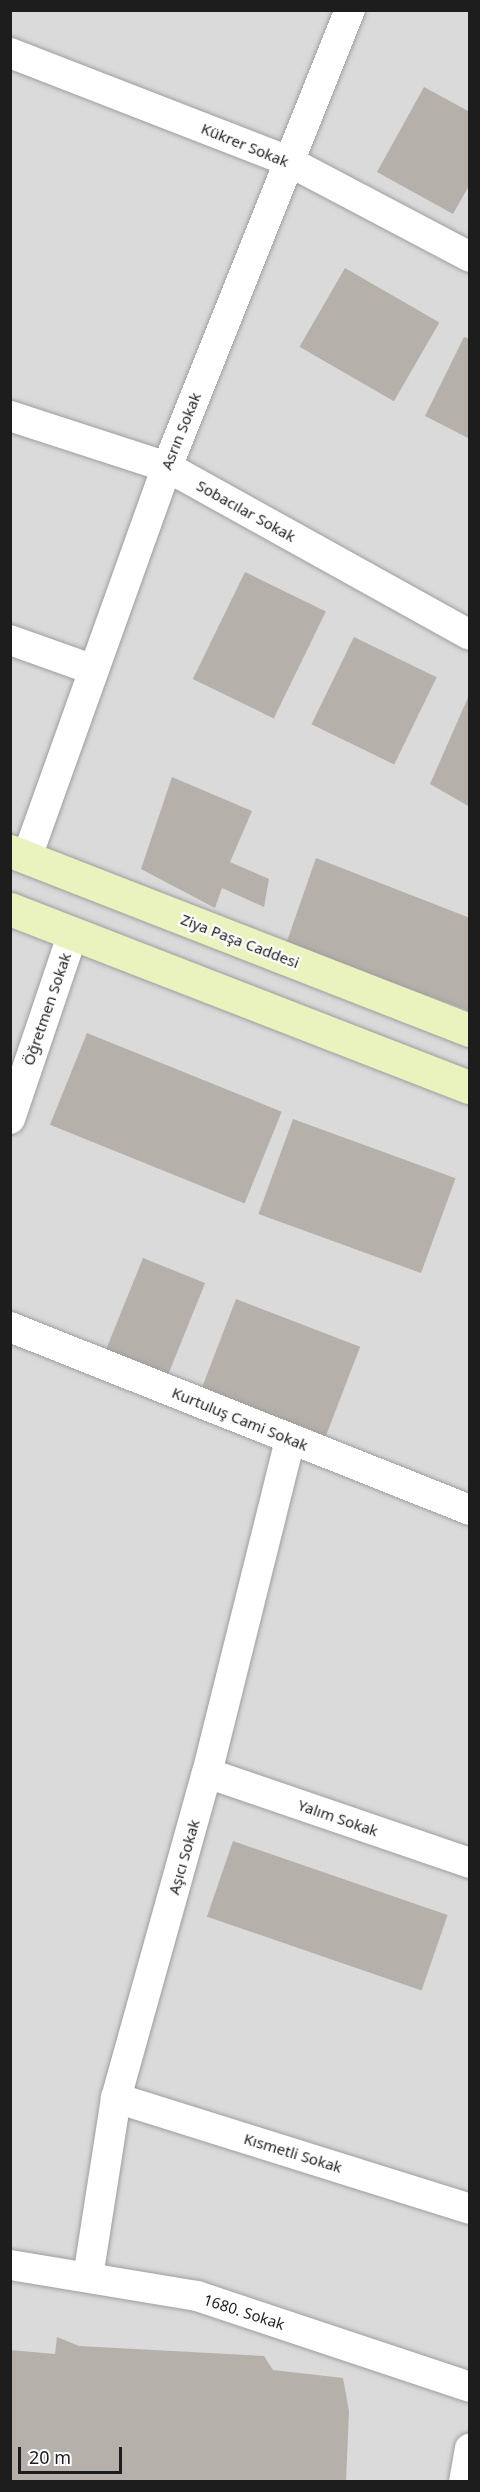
<!DOCTYPE html>
<meta charset="utf-8">
<style>
body{margin:0}
#map{position:relative;width:480px;height:2492px;overflow:hidden;background:#edebe4;font-family:"Noto Sans",sans-serif}
div>[style]{position:absolute}
.residential>*{inset:0;background:#dbdada;transform-origin:0 0}
.building>*{inset:0;background:#b6b0aa;transform-origin:0 0}
.roads{filter:drop-shadow(0 0 2px #9e9e9e) drop-shadow(0 0 2px #9e9e9e)}
.minor>*{height:30px;margin:-15px;padding:0 15px;transform-origin:15px;border-radius:15px;background:#fff}
.secondary>*{height:33px;margin:-16.5px;padding:0 16.5px;transform-origin:16.5px;border-radius:16.5px;background:#eaf2bd}
span{translate:-50% -50%;white-space:nowrap;text-align:center;line-height:1.15;-webkit-text-stroke:4.5px #fff;paint-order:stroke}
.street-label{font-size:15px;color:#1d1d1d}
.frame{position:absolute;inset:0;border:12px solid #1d1d1d;pointer-events:none}
.scale{position:absolute;left:18px;top:2447px;width:104px;height:27px;box-sizing:border-box;border:3px solid #1d1d1d;border-top:0;padding-left:8px;font-size:18px;line-height:21px;white-space:nowrap;color:#1d1d1d;-webkit-text-stroke:4px #fff;paint-order:stroke}
</style>
<div id="map">
<div class="residential">
<div style="left:11px;top:11px;width:458px;height:2470px"></div>
</div>
<div class="building">
<div style="clip-path:polygon(424px 87px,470px 112px,470px 184px,453px 214px,377px 172px)"></div>
<div style="left:345px;top:268px;width:109px;height:91px;rotate:30deg"></div>
<div style="clip-path:polygon(464px 337px,470px 339px,470px 439px,425px 416px)"></div>
<div style="left:245px;top:572px;width:90px;height:119px;rotate:26deg"></div>
<div style="left:354px;top:637px;width:92px;height:97px;rotate:26deg"></div>
<div style="clip-path:polygon(470px 693px,470px 807px,430px 784px)"></div>
<div style="clip-path:polygon(172px 777px,252px 811px,230px 862px,269px 879px,264px 907px,222px 888px,215px 908px,141px 869px)"></div>
<div style="clip-path:polygon(316px 858px,470px 918px,470px 1011px,286px 944px)"></div>
<div style="left:87px;top:1033px;width:210px;height:99px;rotate:22deg"></div>
<div style="left:293px;top:1119px;width:173px;height:101px;rotate:20deg"></div>
<div style="left:143px;top:1258px;width:67px;height:100px;rotate:22deg"></div>
<div style="left:236px;top:1299px;width:133px;height:96px;rotate:21deg"></div>
<div style="left:233px;top:1841px;width:227px;height:80px;rotate:19deg"></div>
<div style="clip-path:polygon(57px 2337px,79px 2346px,264px 2356px,273px 2370px,343px 2378px,349px 2411px,346px 2482px,10px 2482px,10px 2350px,55px 2354px)"></div>
</div>
<div class="roads">
<div class="minor">
<div style="left:10px;top:53px;width:298px;rotate:21.2deg"></div>
<div style="left:288px;top:161px;width:206px;rotate:27.8deg"></div>
<div style="left:10px;top:416px;width:165px;rotate:18deg"></div>
<div style="left:167px;top:467px;width:346px;rotate:29deg"></div>
<div style="left:10px;top:640px;width:86px;rotate:19.7deg"></div>
<div style="left:27px;top:857px;width:414px;rotate:-70.3deg"></div>
<div style="left:167px;top:467px;width:492px;rotate:-68.2deg"></div>
<div style="left:10px;top:1119px;width:196px;rotate:-71.3deg"></div>
<div style="left:10px;top:1327px;width:495px;rotate:21.7deg"></div>
<div style="left:207px;top:1773px;width:278px;rotate:18.9deg"></div>
<div style="left:116px;top:2098px;width:371px;rotate:17.4deg"></div>
<div style="left:10px;top:2265px;width:190px;rotate:9.4deg"></div>
<div style="left:197px;top:2296px;width:288px;rotate:18.4deg"></div>
<div style="left:88px;top:2277px;width:181px;rotate:-81.1deg"></div>
<div style="left:116px;top:2098px;width:337px;rotate:-74.4deg"></div>
<div style="left:207px;top:1773px;width:344px;rotate:-76deg"></div>
<div style="left:464px;top:2482px;width:34px;rotate:-80deg"></div>
</div>
<div class="secondary">
<div style="left:10px;top:851px;width:494px;rotate:21.3deg"></div>
<div style="left:10px;top:909px;width:493px;rotate:21.2deg"></div>
</div>
</div>
<div class="street-label">
<span style="left:245px;top:145px;rotate:22deg">Kükrer Sokak</span>
<span style="left:181px;top:431px;rotate:-68deg">Asrın Sokak</span>
<span style="left:246px;top:511px;rotate:29deg">Sobacılar Sokak</span>
<span style="left:240px;top:941px;rotate:21deg">Ziya Paşa Caddesi</span>
<span style="left:47px;top:1009px;rotate:-71deg">Öğretmen Sokak</span>
<span style="left:240px;top:1419px;rotate:22deg">Kurtuluş Cami Sokak</span>
<span style="left:338px;top:1818px;rotate:19deg">Yalım Sokak</span>
<span style="left:184px;top:1857px;rotate:-74deg">Aşıcı Sokak</span>
<span style="left:293px;top:2153px;rotate:17deg">Kısmetli Sokak</span>
<span style="left:244px;top:2312px;rotate:18deg">1680. Sokak</span>
</div>
<div class="frame"></div>
<div class="scale">20 m</div>
</div>
